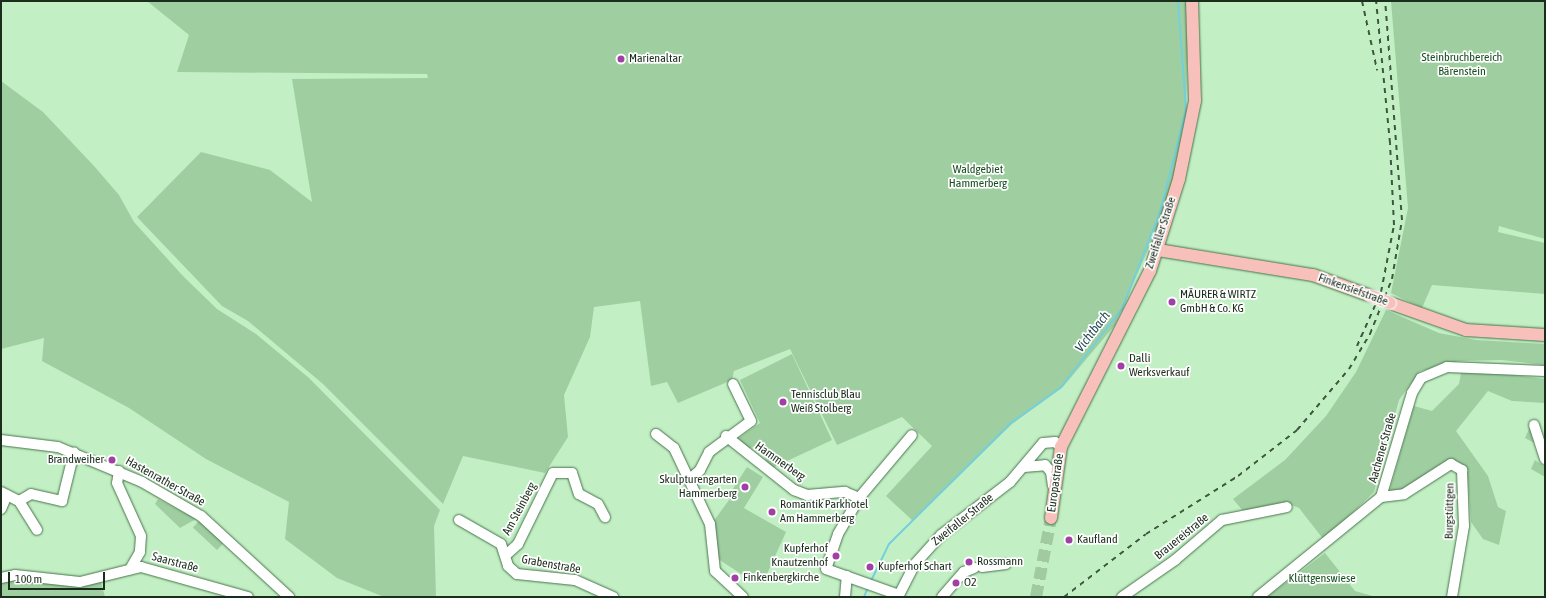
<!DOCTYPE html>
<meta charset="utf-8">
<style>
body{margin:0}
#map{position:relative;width:1546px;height:598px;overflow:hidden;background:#c2f0c4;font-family:"Asap Condensed",sans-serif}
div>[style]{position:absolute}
.green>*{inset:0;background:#9fcfa1;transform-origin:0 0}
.stream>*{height:2px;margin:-1px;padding:0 1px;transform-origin:1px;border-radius:1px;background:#73d0dc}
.major-tunnel>*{height:12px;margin-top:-6px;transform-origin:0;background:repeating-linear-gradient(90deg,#a1c9a2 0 12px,transparent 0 18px)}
.roads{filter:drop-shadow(0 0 1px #49734c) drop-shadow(0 0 1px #49734c)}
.minor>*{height:10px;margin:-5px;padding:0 5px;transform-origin:5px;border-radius:5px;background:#fff}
.major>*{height:12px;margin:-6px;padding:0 6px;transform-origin:6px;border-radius:6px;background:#f7c0bb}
.rail>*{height:2px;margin-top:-1px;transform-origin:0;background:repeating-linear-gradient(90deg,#3e553f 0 5px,transparent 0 10px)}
.bridges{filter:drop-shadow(0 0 1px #fff) drop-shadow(0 0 1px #fff)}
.major-bridge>*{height:12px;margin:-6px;padding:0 6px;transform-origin:6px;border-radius:6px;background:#f7c0bb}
.dots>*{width:11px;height:11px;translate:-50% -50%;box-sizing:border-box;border:2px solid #fff;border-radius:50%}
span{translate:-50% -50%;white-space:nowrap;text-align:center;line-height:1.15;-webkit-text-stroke:3.5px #fff;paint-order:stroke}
.park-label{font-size:12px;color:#164e1f}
.poi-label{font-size:12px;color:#1b2d1c}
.left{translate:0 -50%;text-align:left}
.right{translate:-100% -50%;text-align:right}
.street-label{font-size:12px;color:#1b2d1c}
.water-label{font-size:13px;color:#224c52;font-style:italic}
.frame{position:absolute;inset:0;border:2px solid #1b2d1c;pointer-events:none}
.scale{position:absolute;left:8px;top:572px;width:97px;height:18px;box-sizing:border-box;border:2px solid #1b2d1c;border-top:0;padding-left:5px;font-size:12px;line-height:14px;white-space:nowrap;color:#1b2d1c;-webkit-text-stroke:3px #fff;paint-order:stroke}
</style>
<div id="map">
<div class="green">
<div style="clip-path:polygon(147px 1px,1188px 1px,1186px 110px,1176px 171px,1158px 227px,1115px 325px,1062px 388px,1012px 424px,913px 521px,886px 496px,932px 446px,902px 417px,837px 445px,790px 349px,734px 371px,732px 380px,678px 403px,667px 382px,651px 386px,640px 301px,594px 307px,590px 337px,564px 395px,568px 437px,545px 473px,463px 456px,443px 504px,323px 384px,248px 321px,222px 306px,137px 217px,201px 152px,270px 170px,312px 202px,292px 79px,428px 78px,427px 74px,177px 72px,189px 35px)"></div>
<div style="clip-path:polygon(1391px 1px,1545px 1px,1545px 239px,1499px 226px,1498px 232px,1545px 243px,1545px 294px,1432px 285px,1422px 308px,1391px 293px,1408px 208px)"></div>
<div style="clip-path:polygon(1px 81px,43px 112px,94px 166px,119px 195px,134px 222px,183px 276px,217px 309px,256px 334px,309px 378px,440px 510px,434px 526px,436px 597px,384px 597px,337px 578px,285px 539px,289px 502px,206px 459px,129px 408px,42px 361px,44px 338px,1px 349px)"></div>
<div style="clip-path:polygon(1386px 310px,1439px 333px,1476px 340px,1545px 344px,1545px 365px,1501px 360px,1460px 361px,1420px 371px,1399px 400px,1374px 492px,1324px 540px,1299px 508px,1287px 503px,1243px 511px,1233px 499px,1285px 460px,1326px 416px,1356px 372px)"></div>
<div style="clip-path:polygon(792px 354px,832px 440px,770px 469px,759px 444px,746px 450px,739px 438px,760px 423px,740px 380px)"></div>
<div style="clip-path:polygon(1461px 373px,1501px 373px,1545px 379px,1545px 403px,1512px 401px,1488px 391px,1456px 431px,1488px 476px,1498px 507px,1506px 511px,1499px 545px,1483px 539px,1471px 522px,1468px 479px,1456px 461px,1396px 495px,1390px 489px,1414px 406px,1432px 411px,1459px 384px)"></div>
<div style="clip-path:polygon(1529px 429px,1534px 432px,1538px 445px,1525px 438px)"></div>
<div style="clip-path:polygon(1535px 460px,1545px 467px,1545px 477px,1531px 469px)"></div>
<div style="clip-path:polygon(747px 467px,763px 477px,744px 508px,786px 532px,763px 583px,755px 583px,715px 557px,713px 522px,729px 500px,732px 501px,727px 498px)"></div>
<div style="clip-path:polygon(158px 499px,196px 519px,180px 528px,155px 504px)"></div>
<div style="left:199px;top:521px;width:33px;height:9px;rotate:43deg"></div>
<div style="clip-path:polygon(1325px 553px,1355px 591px,1376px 597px,1267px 597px)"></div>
<div style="clip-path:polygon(10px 579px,63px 585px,101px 582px,105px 597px,1px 597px,1px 582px)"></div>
</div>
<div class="stream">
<div style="left:871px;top:581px;width:41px;rotate:-64.1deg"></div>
<div style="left:889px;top:544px;width:172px;rotate:-44.8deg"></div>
<div style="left:1011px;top:423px;width:62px;rotate:-35.8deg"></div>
<div style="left:1061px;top:387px;width:99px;rotate:-52deg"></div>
<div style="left:1122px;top:309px;width:104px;rotate:-68.6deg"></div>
<div style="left:1160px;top:212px;width:105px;rotate:-75.7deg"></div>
<div style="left:1186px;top:110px;width:109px;rotate:-94.2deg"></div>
<div style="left:864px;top:597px;width:11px;rotate:-68deg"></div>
</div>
<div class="major-tunnel">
<div style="left:1036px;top:597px;width:80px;rotate:-79.2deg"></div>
</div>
<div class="roads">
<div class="minor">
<div style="left:1534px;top:425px;width:36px;rotate:72deg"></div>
<div style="left:656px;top:434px;width:23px;rotate:38deg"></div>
<div style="left:674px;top:448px;width:84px;rotate:64.7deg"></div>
<div style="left:710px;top:524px;width:47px;rotate:83.9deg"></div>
<div style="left:715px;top:571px;width:38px;rotate:43deg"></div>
<div style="left:726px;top:436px;width:87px;rotate:38.5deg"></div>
<div style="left:794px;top:490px;width:14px;rotate:21deg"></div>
<div style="left:807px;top:495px;width:38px;rotate:-5deg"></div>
<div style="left:845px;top:492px;width:15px;rotate:23deg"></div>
<div style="left:1px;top:440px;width:57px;rotate:7deg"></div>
<div style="left:58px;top:447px;width:91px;rotate:22.6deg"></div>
<div style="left:142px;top:482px;width:68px;rotate:30deg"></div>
<div style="left:201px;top:516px;width:120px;rotate:42.6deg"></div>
<div style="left:1024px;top:467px;width:21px;rotate:-5deg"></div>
<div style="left:1045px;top:465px;width:9px;rotate:49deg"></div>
<div style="left:1051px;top:472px;width:14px;rotate:82deg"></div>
<div style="left:119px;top:471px;width:12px;rotate:99deg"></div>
<div style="left:117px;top:483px;width:58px;rotate:65.6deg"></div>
<div style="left:141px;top:536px;width:16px;rotate:94deg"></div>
<div style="left:140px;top:552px;width:20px;rotate:120deg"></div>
<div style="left:689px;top:480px;width:15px;rotate:-42deg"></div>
<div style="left:700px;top:470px;width:20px;rotate:-63deg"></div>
<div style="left:709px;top:452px;width:52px;rotate:-36.4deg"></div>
<div style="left:751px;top:421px;width:41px;rotate:-115.9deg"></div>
<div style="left:1px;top:492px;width:20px;rotate:27deg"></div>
<div style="left:19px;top:501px;width:14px;rotate:-30deg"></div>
<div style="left:31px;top:494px;width:32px;rotate:13deg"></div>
<div style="left:62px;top:501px;width:50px;rotate:-76.2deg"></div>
<div style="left:1381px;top:497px;width:23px;rotate:-7deg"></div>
<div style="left:1404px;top:494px;width:56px;rotate:-32.6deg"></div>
<div style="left:1451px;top:464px;width:13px;rotate:29deg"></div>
<div style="left:1462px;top:470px;width:56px;rotate:88deg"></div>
<div style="left:1464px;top:526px;width:72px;rotate:99.6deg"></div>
<div style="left:19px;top:501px;width:34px;rotate:58deg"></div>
<div style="left:1px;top:509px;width:15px;rotate:-67deg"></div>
<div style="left:459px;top:520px;width:48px;rotate:29.7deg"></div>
<div style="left:501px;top:544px;width:23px;rotate:72deg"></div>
<div style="left:508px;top:566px;width:12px;rotate:42deg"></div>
<div style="left:517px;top:574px;width:58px;rotate:5.9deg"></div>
<div style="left:575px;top:580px;width:42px;rotate:24.1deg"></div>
<div style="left:507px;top:554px;width:15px;rotate:-42deg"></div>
<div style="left:518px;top:544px;width:79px;rotate:-63.8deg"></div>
<div style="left:553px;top:473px;width:19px"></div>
<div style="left:572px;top:473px;width:22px;rotate:72deg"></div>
<div style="left:579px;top:494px;width:21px;rotate:28deg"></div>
<div style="left:598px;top:504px;width:15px;rotate:62deg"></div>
<div style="left:982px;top:567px;width:24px;rotate:-7deg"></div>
<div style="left:1px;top:578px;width:14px;rotate:-12deg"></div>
<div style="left:15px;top:575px;width:65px;rotate:6.1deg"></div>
<div style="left:80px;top:582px;width:63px;rotate:-13.8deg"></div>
<div style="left:141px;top:567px;width:111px;rotate:15.7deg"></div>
<div style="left:899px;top:595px;width:77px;rotate:-160.4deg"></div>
<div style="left:826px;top:569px;width:37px;rotate:-71deg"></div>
<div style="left:838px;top:534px;width:42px;rotate:-59.7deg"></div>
<div style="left:859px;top:498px;width:82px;rotate:-49.9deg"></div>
<div style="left:845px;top:597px;width:21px;rotate:-85deg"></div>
<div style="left:898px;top:597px;width:36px;rotate:-63deg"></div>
<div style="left:914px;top:565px;width:40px;rotate:-48deg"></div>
<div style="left:941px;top:535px;width:87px;rotate:-37.5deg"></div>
<div style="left:1010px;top:482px;width:51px;rotate:-49.8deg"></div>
<div style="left:1043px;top:443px;width:12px;rotate:-5deg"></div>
<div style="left:1055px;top:442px;width:8px;rotate:40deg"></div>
<div style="left:942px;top:597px;width:33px;rotate:-49deg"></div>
<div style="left:964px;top:572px;width:11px;rotate:-22deg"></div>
<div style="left:1122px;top:597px;width:65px;rotate:-34.9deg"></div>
<div style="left:1175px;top:560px;width:62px;rotate:-40.4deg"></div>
<div style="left:1222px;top:520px;width:66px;rotate:-11.3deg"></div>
<div style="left:1258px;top:597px;width:159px;rotate:-39.1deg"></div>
<div style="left:1381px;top:497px;width:109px;rotate:-73.4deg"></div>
<div style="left:1412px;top:393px;width:17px;rotate:-59deg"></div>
<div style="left:1421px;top:378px;width:28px;rotate:-23deg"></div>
<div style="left:1447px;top:367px;width:98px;rotate:2.3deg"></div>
</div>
<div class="major">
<div style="left:1158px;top:250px;width:157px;rotate:9.2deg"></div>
<div style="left:1313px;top:275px;width:62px;rotate:19.9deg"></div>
<div style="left:1390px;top:303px;width:81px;rotate:19.6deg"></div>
<div style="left:1466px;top:330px;width:79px;rotate:3.6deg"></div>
<div style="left:1051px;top:518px;width:72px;rotate:-82deg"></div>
<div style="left:1061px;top:447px;width:197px;rotate:-63.2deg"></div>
<div style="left:1150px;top:271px;width:96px;rotate:-72.5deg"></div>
<div style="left:1179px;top:179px;width:80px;rotate:-78.4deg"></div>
<div style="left:1195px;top:101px;width:100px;rotate:-91.7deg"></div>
</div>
</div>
<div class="rail">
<div style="left:1362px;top:1px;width:71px;rotate:77.7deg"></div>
<div style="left:1357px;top:346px;width:59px;rotate:-66deg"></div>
<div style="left:1381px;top:292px;width:68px;rotate:-79deg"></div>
<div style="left:1394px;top:225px;width:82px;rotate:-92.8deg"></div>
<div style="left:1390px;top:143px;width:143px;rotate:-95.6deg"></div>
<div style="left:1064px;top:597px;width:103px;rotate:-37.5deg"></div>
<div style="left:1146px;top:534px;width:109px;rotate:-32.2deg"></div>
<div style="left:1238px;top:476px;width:75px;rotate:-37.9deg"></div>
<div style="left:1297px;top:430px;width:80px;rotate:-49.6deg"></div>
<div style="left:1349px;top:369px;width:41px;rotate:-59deg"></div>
<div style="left:1370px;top:334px;width:59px;rotate:-68.2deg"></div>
<div style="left:1392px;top:279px;width:60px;rotate:-80.4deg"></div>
<div style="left:1402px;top:220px;width:220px;rotate:-94.4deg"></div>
</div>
<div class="bridges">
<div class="major-bridge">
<div style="left:1371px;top:296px;width:20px;rotate:20deg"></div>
</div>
</div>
<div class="dots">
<div style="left:621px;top:59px;background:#a23fa6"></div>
<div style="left:1172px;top:302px;background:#a23fa6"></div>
<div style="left:1121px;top:366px;background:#a23fa6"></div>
<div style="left:783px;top:402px;background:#a23fa6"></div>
<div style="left:112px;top:460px;background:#a23fa6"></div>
<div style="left:745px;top:487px;background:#a23fa6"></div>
<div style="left:772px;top:512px;background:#a23fa6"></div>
<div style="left:1069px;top:540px;background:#a23fa6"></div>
<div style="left:836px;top:556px;background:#a23fa6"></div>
<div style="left:969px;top:562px;background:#a23fa6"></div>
<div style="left:870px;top:567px;background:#a23fa6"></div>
<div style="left:735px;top:578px;background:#a23fa6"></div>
<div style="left:956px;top:583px;background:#a23fa6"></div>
</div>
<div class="park-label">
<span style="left:1462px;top:65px">Steinbruchbereich<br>Bärenstein</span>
<span style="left:978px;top:177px">Waldgebiet<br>Hammerberg</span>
<span style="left:1322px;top:579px">Klüttgenswiese</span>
</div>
<div class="poi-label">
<span class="left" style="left:629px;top:59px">Marienaltar</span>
<span class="left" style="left:1180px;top:302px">MÄURER &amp; WIRTZ<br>GmbH &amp; Co. KG</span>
<span class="left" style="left:1129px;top:366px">Dalli<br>Werksverkauf</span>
<span class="left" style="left:791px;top:402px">Tennisclub Blau<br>Weiß Stolberg</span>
<span class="right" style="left:104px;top:460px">Brandweiher</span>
<span class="right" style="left:737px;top:487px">Skulpturengarten<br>Hammerberg</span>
<span class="left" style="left:780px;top:512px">Romantik Parkhotel<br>Am Hammerberg</span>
<span class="left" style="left:1077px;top:540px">Kaufland</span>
<span class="right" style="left:828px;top:556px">Kupferhof<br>Knautzenhof</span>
<span class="left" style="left:977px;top:562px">Rossmann</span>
<span class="left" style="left:878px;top:567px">Kupferhof Schart</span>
<span class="left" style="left:743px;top:578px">Finkenbergkirche</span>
<span class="left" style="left:964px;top:583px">O2</span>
</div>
<div class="street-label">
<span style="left:1161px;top:233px;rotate:-72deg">Zweifaller Straße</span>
<span style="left:1353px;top:290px;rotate:20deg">Finkensiefstraße</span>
<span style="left:1383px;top:448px;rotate:-74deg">Aachener Straße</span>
<span style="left:780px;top:462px;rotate:35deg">Hammerberg</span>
<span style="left:165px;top:482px;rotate:29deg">Hastenrather Straße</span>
<span style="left:1056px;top:483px;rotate:-82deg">Europastraße</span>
<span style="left:520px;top:509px;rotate:-62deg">Am Steinberg</span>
<span style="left:1450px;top:511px;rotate:-89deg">Burgstüttgen</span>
<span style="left:963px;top:520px;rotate:-39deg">Zweifaller Straße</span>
<span style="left:1182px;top:537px;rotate:-39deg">Brauereistraße</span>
<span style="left:175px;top:563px;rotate:15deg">Saarstraße</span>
<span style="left:551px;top:565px;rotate:10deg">Grabenstraße</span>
</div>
<div class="water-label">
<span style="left:1093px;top:332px;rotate:-52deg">Vichtbach</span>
</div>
<div class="frame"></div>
<div class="scale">100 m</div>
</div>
